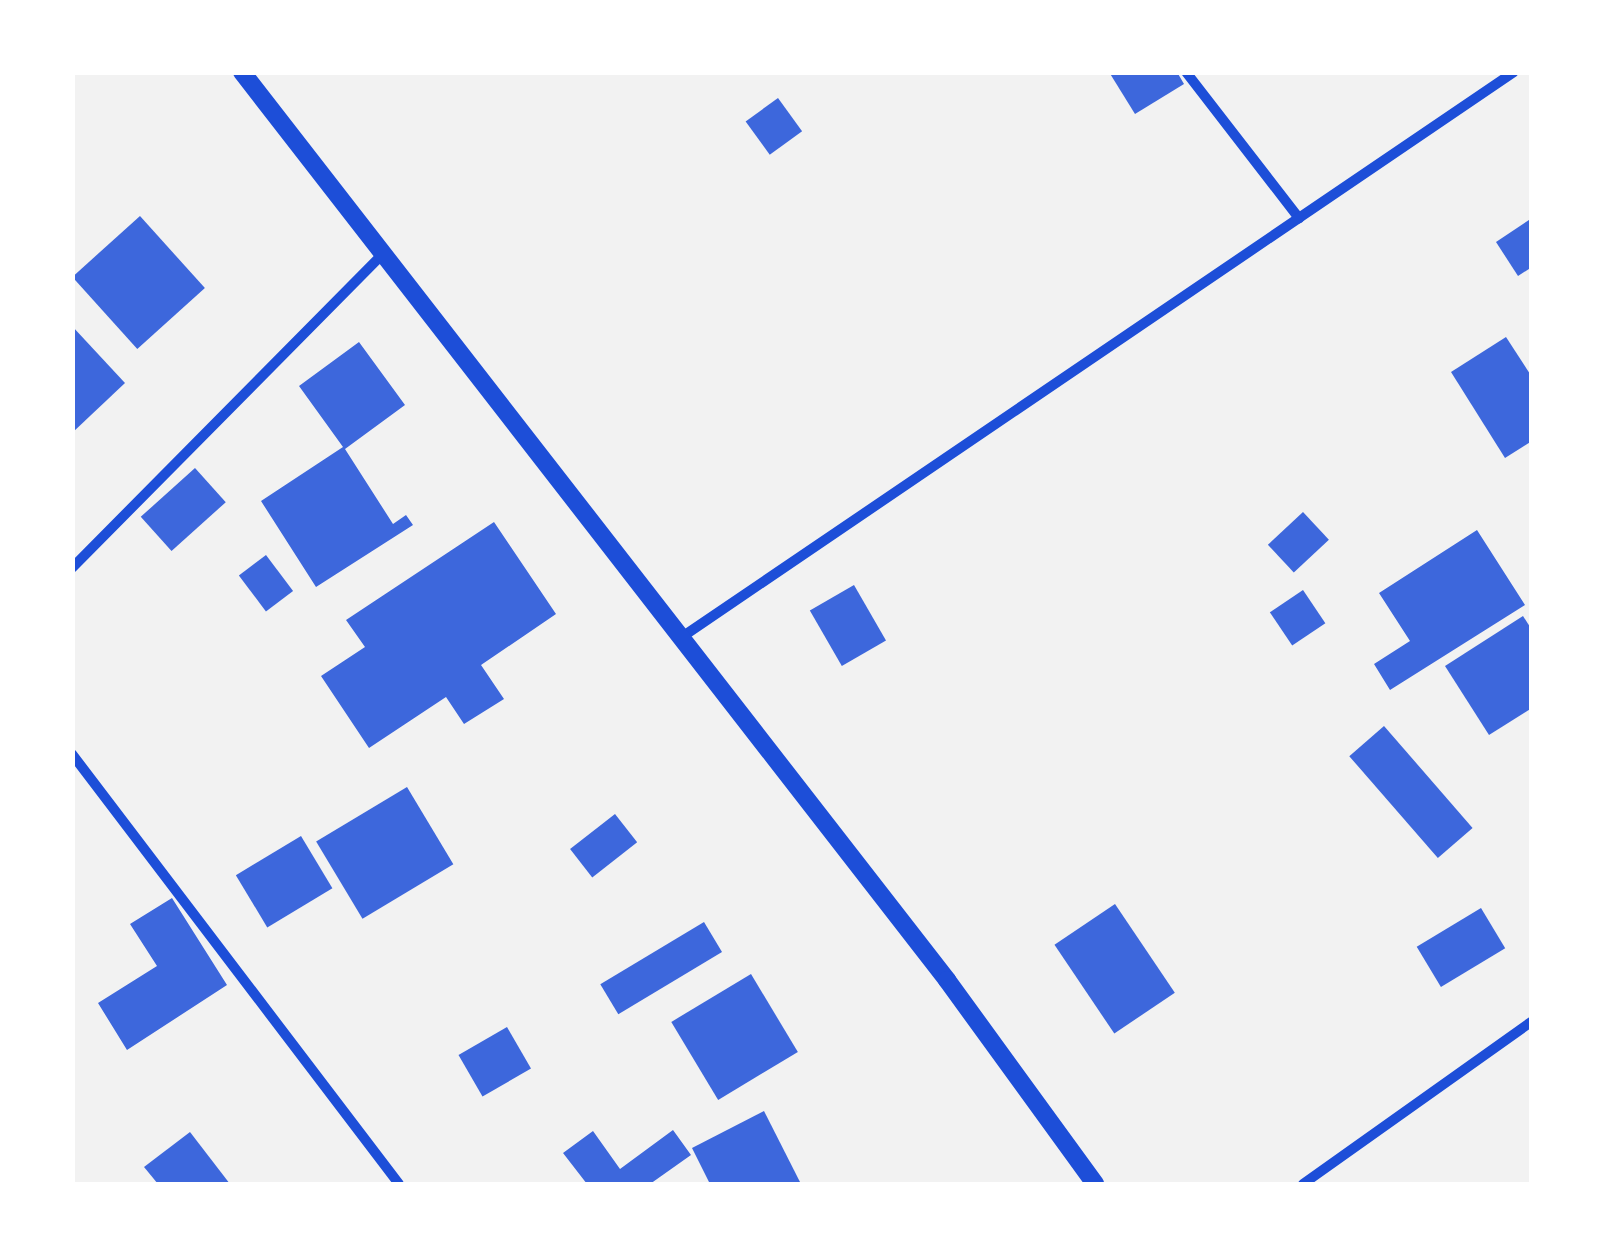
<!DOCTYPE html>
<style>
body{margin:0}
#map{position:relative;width:1604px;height:1257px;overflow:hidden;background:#f2f2f2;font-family:Arial,sans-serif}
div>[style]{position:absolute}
.building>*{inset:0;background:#3d67dc;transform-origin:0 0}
.minor>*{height:10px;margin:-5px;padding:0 5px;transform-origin:5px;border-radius:5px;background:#1d4ed8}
.tertiary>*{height:18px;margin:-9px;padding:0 9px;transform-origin:9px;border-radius:9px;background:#1d4ed8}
span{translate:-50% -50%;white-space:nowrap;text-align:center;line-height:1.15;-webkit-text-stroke:8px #fff;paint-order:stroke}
.frame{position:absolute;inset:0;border:75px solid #fff;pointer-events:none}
</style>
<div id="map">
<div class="building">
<div style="clip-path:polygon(1109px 72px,1177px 72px,1184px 84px,1135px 114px)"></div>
<div style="left:778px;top:98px;width:41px;height:40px;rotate:54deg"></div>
<div style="left:140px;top:216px;width:97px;height:91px;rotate:48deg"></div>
<div style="clip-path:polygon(1532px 218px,1532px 267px,1518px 276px,1496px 242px)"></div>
<div style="clip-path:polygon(72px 326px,125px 383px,72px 433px)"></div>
<div style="clip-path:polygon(1506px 337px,1532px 377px,1532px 441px,1505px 458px,1451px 372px)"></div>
<div style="clip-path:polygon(359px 342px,405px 405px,345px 449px,393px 524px,406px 515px,413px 525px,316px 587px,261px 501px,343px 447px,299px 386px)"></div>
<div style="left:195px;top:468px;width:46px;height:73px;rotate:48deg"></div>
<div style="left:1303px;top:512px;width:38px;height:48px;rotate:47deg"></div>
<div style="clip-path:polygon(494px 522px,556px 614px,481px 665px,504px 699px,464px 724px,446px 697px,369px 748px,321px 676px,365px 647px,346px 620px)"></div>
<div style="clip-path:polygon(1477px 530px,1525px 605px,1390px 690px,1374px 664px,1410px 641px,1379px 593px)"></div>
<div style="left:266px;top:555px;width:45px;height:34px;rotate:53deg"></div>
<div style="left:854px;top:585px;width:64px;height:51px;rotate:60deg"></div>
<div style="left:1303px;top:590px;width:40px;height:40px;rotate:56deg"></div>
<div style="clip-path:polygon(1523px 616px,1532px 630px,1532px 708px,1489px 735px,1445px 666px)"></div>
<div style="left:1384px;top:726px;width:135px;height:46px;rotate:49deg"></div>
<div style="left:407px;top:787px;width:90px;height:106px;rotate:59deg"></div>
<div style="left:615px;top:814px;width:36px;height:57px;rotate:52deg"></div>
<div style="left:301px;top:836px;width:61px;height:76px;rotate:59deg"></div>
<div style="clip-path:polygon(172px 898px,227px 985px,127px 1050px,98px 1003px,157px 966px,130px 924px)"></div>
<div style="left:1115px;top:904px;width:107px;height:73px;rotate:56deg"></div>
<div style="left:1481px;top:908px;width:47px;height:75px;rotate:59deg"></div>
<div style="left:704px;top:922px;width:35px;height:121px;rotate:59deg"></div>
<div style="left:751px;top:974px;width:91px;height:93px;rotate:59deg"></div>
<div style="left:507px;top:1027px;width:48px;height:56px;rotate:60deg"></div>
<div style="clip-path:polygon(764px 1111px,801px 1184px,710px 1184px,692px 1148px)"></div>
<div style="clip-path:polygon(673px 1130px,691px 1155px,650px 1184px,587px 1184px,563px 1153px,593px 1131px,620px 1169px)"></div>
<div style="clip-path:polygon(190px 1132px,230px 1184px,158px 1184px,144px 1167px)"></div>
</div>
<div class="minor">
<div style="left:1186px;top:72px;width:185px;rotate:52.3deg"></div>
<div style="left:72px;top:568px;width:441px;rotate:-45.3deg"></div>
<div style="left:679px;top:639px;width:1009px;rotate:-34.18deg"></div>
<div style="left:72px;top:754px;width:540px;rotate:52.75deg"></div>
<div style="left:1303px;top:1184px;width:281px;rotate:-35.4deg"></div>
</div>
<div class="tertiary">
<div style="left:242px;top:72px;width:1150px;rotate:52.17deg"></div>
<div style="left:947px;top:980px;width:252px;rotate:54deg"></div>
</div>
<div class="frame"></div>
</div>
